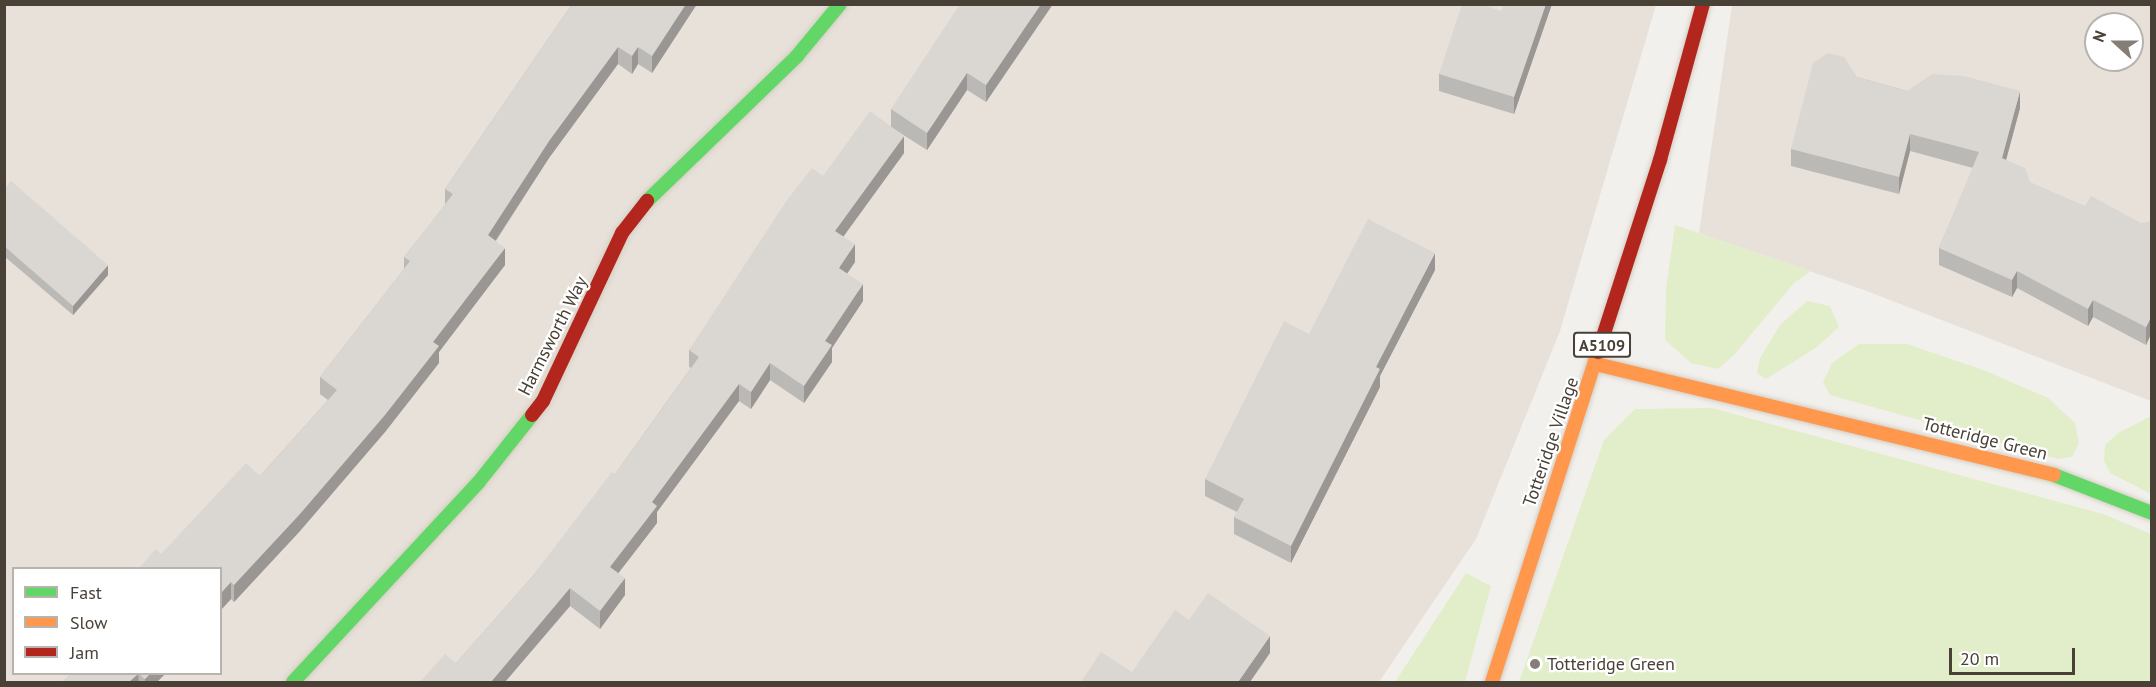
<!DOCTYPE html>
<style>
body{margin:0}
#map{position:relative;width:2156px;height:687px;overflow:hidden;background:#f2f0ec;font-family:"PT Sans",sans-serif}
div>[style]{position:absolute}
.residential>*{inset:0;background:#e7e1d9}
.green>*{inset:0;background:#e2eeca}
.roads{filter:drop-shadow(0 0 2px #d4cec3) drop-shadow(0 0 2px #d4cec3)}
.fast>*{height:14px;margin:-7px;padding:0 7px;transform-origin:7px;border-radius:7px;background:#63d668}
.slow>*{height:14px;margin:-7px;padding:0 7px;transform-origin:7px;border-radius:7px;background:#ff974d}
.jam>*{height:14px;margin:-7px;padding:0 7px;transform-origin:7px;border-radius:7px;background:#b3261e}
.wall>*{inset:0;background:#bbb9b5}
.shaded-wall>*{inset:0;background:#999693}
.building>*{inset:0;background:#dad7d2}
.dots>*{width:16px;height:16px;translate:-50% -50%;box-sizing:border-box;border:3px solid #fff;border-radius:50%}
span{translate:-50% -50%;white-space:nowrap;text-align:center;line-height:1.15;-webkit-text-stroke:4.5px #fff;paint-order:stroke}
.shield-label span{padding:2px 4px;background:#fff;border:2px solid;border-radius:4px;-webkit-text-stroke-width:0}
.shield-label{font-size:16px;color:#4a4136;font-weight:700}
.street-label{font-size:18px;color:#4a4136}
.poi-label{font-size:18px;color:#4a4136}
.left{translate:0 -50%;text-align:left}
.frame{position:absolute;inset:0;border:6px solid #4a4136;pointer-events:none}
.legend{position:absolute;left:12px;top:567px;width:210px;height:108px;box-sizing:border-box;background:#fff;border:2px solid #b7b3af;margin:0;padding:8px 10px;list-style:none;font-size:18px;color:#4a4136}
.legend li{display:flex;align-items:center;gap:12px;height:30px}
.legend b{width:30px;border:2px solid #b7b3af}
.north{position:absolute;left:2084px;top:12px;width:60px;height:60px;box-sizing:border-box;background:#fff;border:2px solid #b7b3af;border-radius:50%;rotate:291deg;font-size:16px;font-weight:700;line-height:24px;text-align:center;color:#4a4136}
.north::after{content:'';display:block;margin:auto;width:21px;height:27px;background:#857e76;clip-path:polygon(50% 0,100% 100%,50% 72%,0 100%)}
.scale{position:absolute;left:1949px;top:648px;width:126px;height:27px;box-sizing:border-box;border:3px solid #4a4136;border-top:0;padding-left:8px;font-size:18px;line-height:21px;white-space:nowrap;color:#4a4136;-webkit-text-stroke:4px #fff;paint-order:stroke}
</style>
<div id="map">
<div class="residential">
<div style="clip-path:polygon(evenodd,4px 5px,1656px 5px,1560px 331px,1476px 539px,1379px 682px,5px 682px,4px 5px,14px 568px,220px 568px,220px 674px,14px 674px,14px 568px)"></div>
<div style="clip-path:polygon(evenodd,1732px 5px,2151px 5px,2151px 401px,1864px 290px,1699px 233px,1732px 5px,2096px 24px,2132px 24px,2132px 60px,2096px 60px,2096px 24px)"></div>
</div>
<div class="green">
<div style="clip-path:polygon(1675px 225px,1811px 271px,1794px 283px,1734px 355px,1718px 369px,1691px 363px,1665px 340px,1666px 289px)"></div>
<div style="clip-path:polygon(1807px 301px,1830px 306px,1839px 327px,1817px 347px,1766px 379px,1757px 373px,1760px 358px,1780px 325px)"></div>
<div style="clip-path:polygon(1859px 344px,1907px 344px,1986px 371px,2048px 398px,2075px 423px,2079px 443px,2072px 457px,2058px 459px,1830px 395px,1823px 382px,1832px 363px)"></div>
<div style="clip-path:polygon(1712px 408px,2103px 514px,2151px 534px,2151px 682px,1519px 682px,1604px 440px,1635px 409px)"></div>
<div style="clip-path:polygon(2151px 416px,2151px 494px,2110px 473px,2104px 461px,2105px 445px,2118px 433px)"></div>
<div style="clip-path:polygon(1466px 573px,1491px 586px,1465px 682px,1395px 682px)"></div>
</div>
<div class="roads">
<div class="fast">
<div style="left:647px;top:201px;width:209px;rotate:-44deg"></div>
<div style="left:797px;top:56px;width:67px;rotate:-50.4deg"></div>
<div style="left:2054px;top:475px;width:105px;rotate:21.2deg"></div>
<div style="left:293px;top:682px;width:272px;rotate:-47.1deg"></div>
<div style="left:478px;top:483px;width:87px;rotate:-51.5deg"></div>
</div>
<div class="slow">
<div style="left:1596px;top:364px;width:471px;rotate:13.6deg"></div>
<div style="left:1492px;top:682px;width:347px;rotate:-72.2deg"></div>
</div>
<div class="jam">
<div style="left:1598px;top:352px;width:202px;rotate:-72.1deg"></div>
<div style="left:1660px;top:160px;width:162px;rotate:-74.6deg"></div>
<div style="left:532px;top:415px;width:18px;rotate:-52deg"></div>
<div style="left:543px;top:401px;width:186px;rotate:-64.8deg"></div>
<div style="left:622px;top:233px;width:41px;rotate:-52deg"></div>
</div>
</div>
<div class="wall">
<div style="clip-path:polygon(572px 4px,697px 4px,652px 73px,638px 64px,632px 74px,618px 64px,549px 158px,496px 241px,505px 265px,439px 352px,439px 363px,385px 432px,300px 531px,234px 602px,231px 599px,220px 611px,220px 568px,161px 554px,260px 476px,328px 400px,320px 394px,320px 377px,404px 269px,404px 257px,445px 205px,445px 189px)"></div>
<div style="clip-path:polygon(1053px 4px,986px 102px,967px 90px,927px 150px,894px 129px,904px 153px,843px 237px,855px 262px,847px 274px,863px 301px,832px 348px,832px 362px,804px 403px,770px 380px,751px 409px,739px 401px,657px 512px,657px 523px,618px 573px,625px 595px,600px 629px,570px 606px,505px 682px,420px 682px,456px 663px,531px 578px,615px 474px,691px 368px,689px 367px,689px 350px,823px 176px,891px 126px,891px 109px)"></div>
<div style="clip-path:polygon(1552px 4px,1514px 114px,1439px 91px,1439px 74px,1501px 11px)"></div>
<div style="clip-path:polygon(1857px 77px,1907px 91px,2020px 108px,2006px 160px,2030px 182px,2151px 334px,2146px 345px,2093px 317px,2088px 326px,2017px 288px,2012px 297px,1939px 265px,1939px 248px,1973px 168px,1910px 151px,1899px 194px,1791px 166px,1791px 149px)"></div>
<div style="clip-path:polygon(4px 189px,108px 275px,73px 315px,4px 256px)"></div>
<div style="clip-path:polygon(1435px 270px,1380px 376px,1380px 387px,1291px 563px,1234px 534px,1234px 517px,1237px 512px,1205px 496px,1205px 479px,1309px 334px)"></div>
<div style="clip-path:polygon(71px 674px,165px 674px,157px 682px,62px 682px)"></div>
</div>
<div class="shaded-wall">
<div style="clip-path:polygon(686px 4px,697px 4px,652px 73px,652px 56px)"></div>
<div style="clip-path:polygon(1041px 4px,1053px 4px,986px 102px,986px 85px)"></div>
<div style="clip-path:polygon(1546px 4px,1552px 4px,1514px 114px,1514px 97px)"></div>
<div style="clip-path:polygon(618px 47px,618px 64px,549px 158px,488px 252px,488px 235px,549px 141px)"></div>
<div style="clip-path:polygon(638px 47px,638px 64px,632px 74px,632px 56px)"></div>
<div style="clip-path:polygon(967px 73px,967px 90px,927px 150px,927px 133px)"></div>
<div style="clip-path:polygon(2020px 91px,2020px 108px,2002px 175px,2002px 158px)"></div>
<div style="clip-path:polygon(1910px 134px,1910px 151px,1899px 194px,1899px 177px)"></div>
<div style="clip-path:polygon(904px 136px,904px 153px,835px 248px,835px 231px)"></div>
<div style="clip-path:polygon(855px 244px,855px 262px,839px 285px,839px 268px)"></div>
<div style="clip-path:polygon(505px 248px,505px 265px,439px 352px,439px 363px,385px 432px,300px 531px,234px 602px,234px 585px,433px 342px)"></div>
<div style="clip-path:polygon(1435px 253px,1435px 270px,1380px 376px,1380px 387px,1291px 563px,1291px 546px,1376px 367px)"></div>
<div style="clip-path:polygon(108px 265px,108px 275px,73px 315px,73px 306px)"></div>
<div style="clip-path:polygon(2017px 271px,2017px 288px,2012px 297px,2012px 280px)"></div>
<div style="clip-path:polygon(863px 284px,863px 301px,832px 348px,832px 362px,804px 403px,804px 386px,825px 341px)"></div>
<div style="clip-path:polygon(2093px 300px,2093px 317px,2088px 326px,2088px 309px)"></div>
<div style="clip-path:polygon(2151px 317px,2151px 334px,2146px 345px,2146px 327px)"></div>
<div style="clip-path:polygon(770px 363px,770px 380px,751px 409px,751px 392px)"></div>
<div style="clip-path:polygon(739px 384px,739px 401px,657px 512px,657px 523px,610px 584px,610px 567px,652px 502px)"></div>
<div style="clip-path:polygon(625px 578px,625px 595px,600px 629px,600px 611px)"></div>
<div style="clip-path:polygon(231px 582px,231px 599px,220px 611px,220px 594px)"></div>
<div style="clip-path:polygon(570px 588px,570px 606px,505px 682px,491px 682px)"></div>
<div style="clip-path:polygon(1270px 636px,1270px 653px,1250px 682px,1238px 682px)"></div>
<div style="clip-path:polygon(138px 674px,139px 682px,129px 682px)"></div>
<div style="clip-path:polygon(150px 674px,165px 674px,157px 682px,145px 682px,145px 679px)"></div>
</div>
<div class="building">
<div style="clip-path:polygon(572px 4px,686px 4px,652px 56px,638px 47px,632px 56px,618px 47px,549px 141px,488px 235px,505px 248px,433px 342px,439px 346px,385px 415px,300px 514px,234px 585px,231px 582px,220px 594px,220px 568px,139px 568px,156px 549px,161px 554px,246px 463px,260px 476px,337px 390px,320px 377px,410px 261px,404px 257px,453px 194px,445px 189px)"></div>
<div style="clip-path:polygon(960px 4px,1041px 4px,986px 85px,967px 73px,927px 133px,891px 109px)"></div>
<div style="clip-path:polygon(1462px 4px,1481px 4px,1501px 11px,1504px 4px,1546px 4px,1514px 97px,1439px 74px)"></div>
<div style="clip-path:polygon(1828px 53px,1844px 57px,1857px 77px,1907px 91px,1932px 74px,1964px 76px,2020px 91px,2002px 158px,2025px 168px,2030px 182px,2085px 206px,2091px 196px,2141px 223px,2151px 221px,2151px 317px,2146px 327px,2093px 300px,2088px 309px,2017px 271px,2012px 280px,1939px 248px,1979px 152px,1910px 134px,1899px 177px,1791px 149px,1813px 63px)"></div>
<div style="clip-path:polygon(870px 111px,904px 136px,835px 231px,855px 244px,839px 268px,863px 284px,825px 341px,832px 345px,804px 386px,770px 363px,751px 392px,739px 384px,652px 502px,657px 506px,610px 567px,625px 578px,600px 611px,570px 588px,491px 682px,420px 682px,445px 654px,456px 663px,531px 578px,612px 472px,615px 474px,699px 357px,689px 350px,787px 200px,812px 168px,823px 176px)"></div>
<div style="clip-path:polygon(11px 181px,108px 265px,73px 306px,4px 246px,4px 189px)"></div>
<div style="clip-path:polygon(1368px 219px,1435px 253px,1376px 367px,1380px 369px,1291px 546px,1234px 517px,1244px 499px,1205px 479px,1284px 321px,1309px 334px)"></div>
<div style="clip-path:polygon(1208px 593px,1270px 636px,1238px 682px,1081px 682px,1101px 652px,1132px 672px,1175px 610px,1189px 620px)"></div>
<div style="clip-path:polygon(71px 674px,138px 674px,129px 682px,62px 682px)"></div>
<div style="clip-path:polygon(139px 674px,150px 674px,145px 679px)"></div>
</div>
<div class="dots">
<div style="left:1535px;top:664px;background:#857e76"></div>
</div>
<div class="shield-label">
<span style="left:1602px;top:345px">A5109</span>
</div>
<div class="street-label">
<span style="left:553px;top:336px;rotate:-63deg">Harmsworth Way</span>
<span style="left:1985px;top:439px;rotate:14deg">Totteridge Green</span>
<span style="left:1551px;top:442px;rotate:-71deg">Totteridge Village</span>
</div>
<div class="poi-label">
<span class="left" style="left:1547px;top:664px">Totteridge Green</span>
</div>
<div class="frame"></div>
<ul class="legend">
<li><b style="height:8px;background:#63d668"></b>Fast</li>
<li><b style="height:8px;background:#ff974d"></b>Slow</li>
<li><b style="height:8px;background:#b3261e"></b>Jam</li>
</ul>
<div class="north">N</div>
<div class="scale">20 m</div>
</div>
